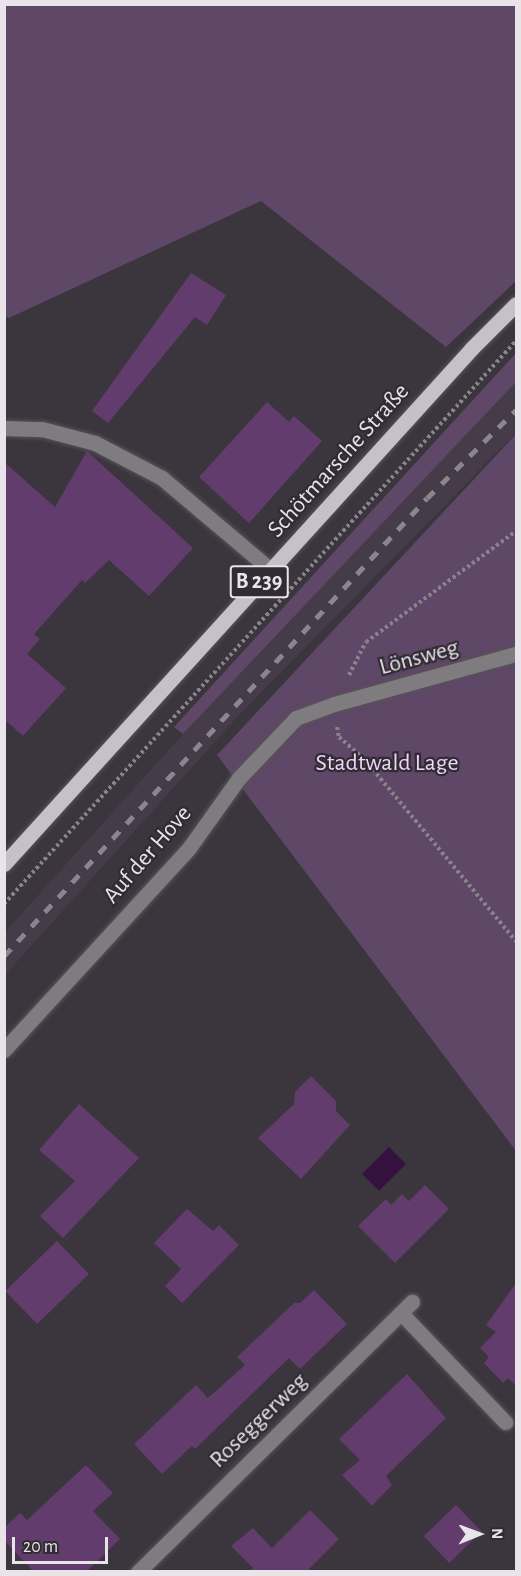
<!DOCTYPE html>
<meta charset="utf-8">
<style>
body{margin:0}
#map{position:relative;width:521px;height:1576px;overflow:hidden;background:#3b353d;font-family:"Alegreya Sans",sans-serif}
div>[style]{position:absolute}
.built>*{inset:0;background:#463b49}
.green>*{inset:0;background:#5f4767}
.water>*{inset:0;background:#351140;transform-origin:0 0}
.building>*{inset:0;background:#613c6d;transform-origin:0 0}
.path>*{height:4px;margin-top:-2px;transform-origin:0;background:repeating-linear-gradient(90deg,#89848b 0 3px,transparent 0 6px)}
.roads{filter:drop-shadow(0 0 2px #575159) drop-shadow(0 0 2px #575159)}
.minor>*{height:15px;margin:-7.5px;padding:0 7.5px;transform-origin:7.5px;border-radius:7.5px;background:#7f7c80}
.major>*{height:15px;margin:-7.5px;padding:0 7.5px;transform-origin:7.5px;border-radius:7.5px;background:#c6c0c9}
.rail>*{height:4.5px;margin-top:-2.25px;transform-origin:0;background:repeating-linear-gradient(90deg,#8b868c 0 10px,transparent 0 20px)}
span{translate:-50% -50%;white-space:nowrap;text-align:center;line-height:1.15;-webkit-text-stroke:4.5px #312b33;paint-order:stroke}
.shield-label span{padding:2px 4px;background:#312b33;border:2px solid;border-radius:4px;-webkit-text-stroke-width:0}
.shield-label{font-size:22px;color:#e8e4e9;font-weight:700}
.street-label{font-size:24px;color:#e8e4e9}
.park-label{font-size:24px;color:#edd6f5}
.frame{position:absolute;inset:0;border:6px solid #e8e4e9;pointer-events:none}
.north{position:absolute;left:449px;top:1504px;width:60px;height:60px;-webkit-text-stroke:4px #312b33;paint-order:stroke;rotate:89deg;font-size:16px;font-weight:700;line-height:24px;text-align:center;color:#e8e4e9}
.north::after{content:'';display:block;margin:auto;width:21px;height:27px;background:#e8e4e9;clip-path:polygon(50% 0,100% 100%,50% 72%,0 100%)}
.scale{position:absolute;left:12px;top:1537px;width:96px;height:27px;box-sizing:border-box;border:3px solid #e8e4e9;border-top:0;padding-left:8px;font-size:18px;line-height:21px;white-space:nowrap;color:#e8e4e9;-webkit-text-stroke:4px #312b33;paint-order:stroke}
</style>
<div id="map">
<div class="built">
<div style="clip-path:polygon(516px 382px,516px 433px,239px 715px,5px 975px,5px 932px,183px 734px)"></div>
</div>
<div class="green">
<div style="clip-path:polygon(4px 5px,516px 5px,516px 281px,446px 347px,261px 201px,9px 318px,4px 315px)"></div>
<div style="clip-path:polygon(516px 353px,516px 382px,183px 734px,174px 727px)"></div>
<div style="clip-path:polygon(516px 434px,516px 1151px,217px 755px)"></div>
</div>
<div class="water">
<div style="left:389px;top:1147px;width:24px;height:38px;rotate:45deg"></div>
</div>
<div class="building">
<div style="clip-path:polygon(191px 273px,226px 295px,207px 325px,195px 317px,108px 423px,92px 411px)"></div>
<div style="clip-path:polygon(267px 402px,289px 422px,294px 416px,322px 441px,249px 523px,199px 477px)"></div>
<div style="clip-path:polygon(87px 451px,193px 548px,149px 596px,109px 560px,85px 583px,82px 580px,34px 634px,40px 639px,27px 654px,66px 688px,23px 736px,4px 719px,4px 462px,55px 507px)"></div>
<div style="clip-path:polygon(311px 1076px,336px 1101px,336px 1111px,350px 1125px,301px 1179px,258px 1138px,294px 1104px,295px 1092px)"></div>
<div style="clip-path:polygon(79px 1104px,139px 1158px,63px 1238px,40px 1216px,75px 1181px,39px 1150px)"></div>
<div style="clip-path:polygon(425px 1185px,449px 1209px,395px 1263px,358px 1226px,386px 1199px,391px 1205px,402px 1194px,409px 1201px)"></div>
<div style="clip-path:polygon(187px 1209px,213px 1231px,219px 1225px,239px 1245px,182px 1303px,165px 1286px,181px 1269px,154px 1243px)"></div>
<div style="left:57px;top:1241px;width:46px;height:72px;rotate:46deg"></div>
<div style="clip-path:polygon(516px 1283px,516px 1386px,508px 1378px,503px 1383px,484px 1363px,489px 1357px,480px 1348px,496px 1332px,486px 1325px)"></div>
<div style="clip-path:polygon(314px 1290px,347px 1324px,300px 1369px,289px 1358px,195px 1449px,192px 1446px,162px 1474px,134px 1444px,196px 1385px,208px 1398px,245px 1365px,237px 1357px,294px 1303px,300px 1303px)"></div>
<div style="clip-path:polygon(407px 1374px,446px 1418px,386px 1476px,392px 1485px,372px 1506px,342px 1475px,360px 1460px,339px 1439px)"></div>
<div style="clip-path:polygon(86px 1465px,113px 1493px,93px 1511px,120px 1539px,86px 1572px,34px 1572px,4px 1540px,4px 1528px,20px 1513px,27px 1520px)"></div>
<div style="left:456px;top:1505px;width:37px;height:45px;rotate:46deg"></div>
<div style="clip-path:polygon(310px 1510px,339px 1539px,306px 1572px,249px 1572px,253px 1568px,231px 1546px,253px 1528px,272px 1548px)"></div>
</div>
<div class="path">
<div style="left:349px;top:675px;width:37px;rotate:-63deg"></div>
<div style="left:366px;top:642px;width:187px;rotate:-36.5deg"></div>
<div style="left:337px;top:727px;width:10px;rotate:79deg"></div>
<div style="left:339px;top:737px;width:35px;rotate:41deg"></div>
<div style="left:365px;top:760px;width:236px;rotate:50.2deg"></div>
<div style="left:4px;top:904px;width:761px;rotate:-47.72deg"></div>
</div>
<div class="roads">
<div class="minor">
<div style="left:4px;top:428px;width:38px;rotate:2deg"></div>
<div style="left:42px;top:429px;width:55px;rotate:14.8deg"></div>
<div style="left:95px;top:443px;width:76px;rotate:27.6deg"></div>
<div style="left:162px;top:478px;width:143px;rotate:40.2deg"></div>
<div style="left:4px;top:1050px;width:274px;rotate:-47.5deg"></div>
<div style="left:189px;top:848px;width:86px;rotate:-54.5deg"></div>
<div style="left:239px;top:778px;width:83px;rotate:-46.5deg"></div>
<div style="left:296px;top:718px;width:40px;rotate:-20.2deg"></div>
<div style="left:334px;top:704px;width:189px;rotate:-15.4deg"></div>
<div style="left:401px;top:1313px;width:151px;rotate:46.3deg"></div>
<div style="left:138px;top:1572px;width:385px;rotate:-44.6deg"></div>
</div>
<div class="major">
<div style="left:4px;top:864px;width:697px;rotate:-47.79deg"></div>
<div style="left:472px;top:348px;width:62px;rotate:-45deg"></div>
</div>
</div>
<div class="rail">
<div style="left:4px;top:956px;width:623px;rotate:-47.28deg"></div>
<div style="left:427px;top:498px;width:125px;rotate:-44.7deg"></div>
</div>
<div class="shield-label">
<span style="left:259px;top:582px">B 239</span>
</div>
<div class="street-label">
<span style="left:339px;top:461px;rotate:-48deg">Schötmarsche Straße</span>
<span style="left:419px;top:658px;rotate:-15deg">Lönsweg</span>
<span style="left:148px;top:855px;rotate:-49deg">Auf der Hove</span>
<span style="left:259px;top:1421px;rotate:-44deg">Roseggerweg</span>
</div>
<div class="park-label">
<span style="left:387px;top:764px">Stadtwald Lage</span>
</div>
<div class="frame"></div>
<div class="north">N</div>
<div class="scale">20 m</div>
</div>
